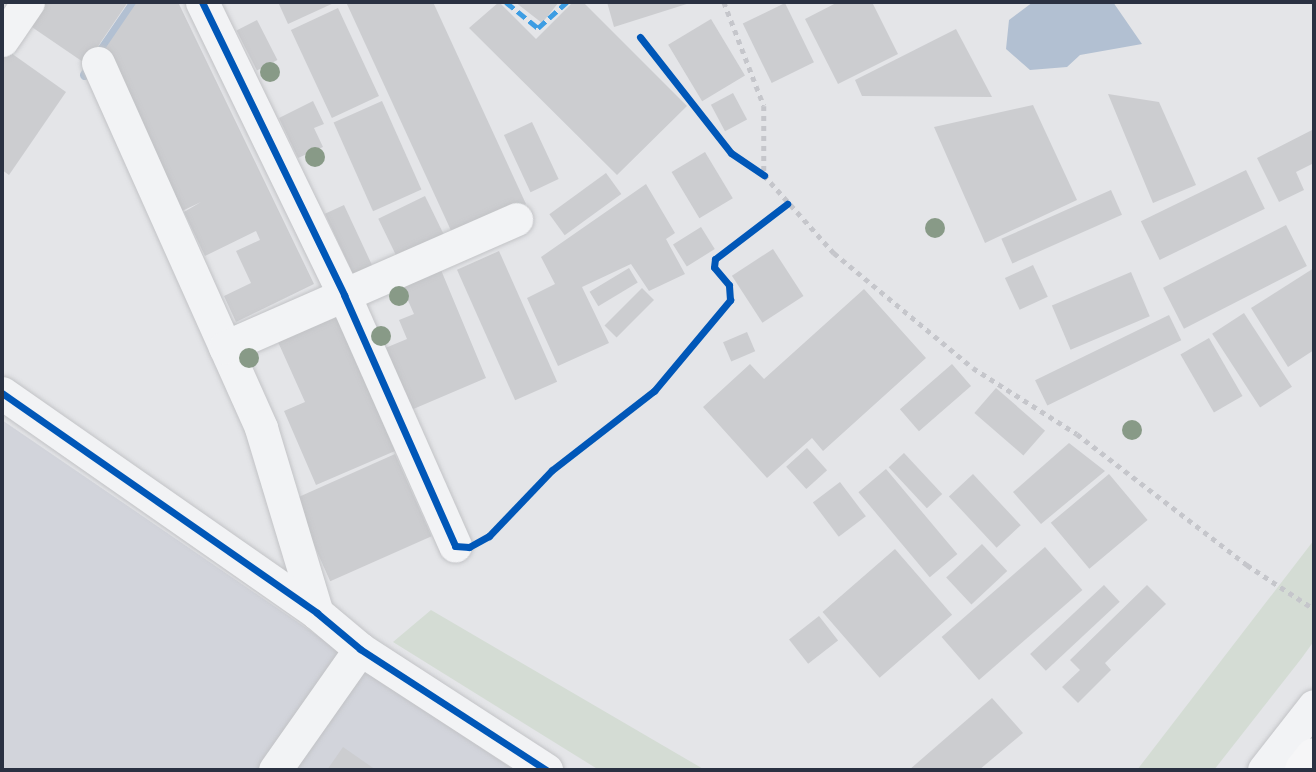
<!DOCTYPE html>
<style>
body{margin:0}
#map{position:relative;width:1316px;height:772px;overflow:hidden;background:#e4e5e8;font-family:Barlow,sans-serif}
div>[style]{position:absolute}
.built>*{inset:0;background:#d2d4db}
.green>*{inset:0;background:#d4dcd4}
.water>*{inset:0;background:#b2c0d2}
.stream>*{height:10px;margin:-5px;padding:0 5px;transform-origin:5px;border-radius:5px;background:#b2c0d2}
.building>*{inset:0;background:#cccdd0;transform-origin:0 0}
.path>*{height:4.5px;margin-top:-2.25px;transform-origin:0;background:repeating-linear-gradient(90deg,#c5c6cb 0 5px,transparent 0 10px)}
.roads{filter:drop-shadow(0 0 2px #c2c3c6) drop-shadow(0 0 2px #c2c3c6)}
.minor>*{height:33px;margin:-16.5px;padding:0 16.5px;transform-origin:16.5px;border-radius:16.5px;background:#f2f3f5}
.major>*{height:38px;margin:-19px;padding:0 19px;transform-origin:19px;border-radius:19px;background:#f6f6f7}
.quiet>*{height:5px;margin-top:-2.5px;transform-origin:0;background:repeating-linear-gradient(90deg,#3d9de3 0 10px,transparent 0 15px)}
.cycleway>*{height:7px;margin:-3.5px;padding:0 3.5px;transform-origin:3.5px;border-radius:3.5px;background:#0057b8}
.trees>*{width:20px;height:20px;margin:-10px;border-radius:50%;background:#889a87}
span{translate:-50% -50%;white-space:nowrap;text-align:center;line-height:1.15;-webkit-text-stroke:5px #f1f3f7;paint-order:stroke}
.frame{position:absolute;inset:0;border:4px solid #2a3142;pointer-events:none}
</style>
<div id="map">
<div class="built">
<div style="clip-path:polygon(2px 420px,514px 770px,2px 770px)"></div>
</div>
<div class="green">
<div style="clip-path:polygon(1314px 540px,1314px 641px,1301px 659px,1214px 770px,1137px 770px)"></div>
<div style="clip-path:polygon(431px 610px,705px 770px,599px 770px,393px 642px)"></div>
</div>
<div class="water">
<div style="clip-path:polygon(1033px 2px,1113px 2px,1142px 44px,1080px 55px,1067px 67px,1030px 70px,1006px 49px,1009px 20px)"></div>
</div>
<div class="stream">
<div style="left:85px;top:75px;width:88px;rotate:-55.6deg"></div>
</div>
<div class="building">
<div style="clip-path:polygon(36px 2px,128px 2px,86px 64px,23px 21px)"></div>
<div style="clip-path:polygon(137px 2px,178px 2px,314px 284px,236px 322px,224px 296px,251px 283px,236px 251px,260px 240px,256px 231px,205px 256px,184px 212px,201px 202px,182px 211px,105px 49px)"></div>
<div style="clip-path:polygon(278px 2px,336px 2px,288px 24px)"></div>
<div style="clip-path:polygon(346px 2px,433px 2px,526px 204px,454px 237px)"></div>
<div style="clip-path:polygon(499px 2px,536px 39px,573px 2px,583px 2px,687px 106px,617px 175px,469px 28px)"></div>
<div style="clip-path:polygon(515px 2px,559px 2px,542px 23px)"></div>
<div style="clip-path:polygon(607px 2px,693px 2px,614px 27px)"></div>
<div style="clip-path:polygon(838px 2px,872px 2px,898px 54px,838px 84px,805px 19px)"></div>
<div style="left:785px;top:3px;width:66px;height:47px;rotate:64deg"></div>
<div style="left:338px;top:8px;width:97px;height:52px;rotate:65deg"></div>
<div style="left:711px;top:19px;width:66px;height:50px;rotate:59deg"></div>
<div style="left:257px;top:20px;width:45px;height:23px;rotate:63deg"></div>
<div style="clip-path:polygon(956px 29px,992px 97px,862px 96px,855px 80px)"></div>
<div style="clip-path:polygon(4px 48px,66px 92px,9px 175px,2px 170px)"></div>
<div style="left:733px;top:93px;width:30px;height:25px;rotate:62deg"></div>
<div style="clip-path:polygon(1108px 94px,1159px 102px,1196px 185px,1153px 203px)"></div>
<div style="clip-path:polygon(313px 101px,324px 124px,314px 128px,323px 147px,298px 158px,279px 118px)"></div>
<div style="left:382px;top:101px;width:97px;height:53px;rotate:66deg"></div>
<div style="clip-path:polygon(1033px 105px,1077px 200px,985px 243px,934px 127px)"></div>
<div style="left:532px;top:122px;width:63px;height:31px;rotate:65deg"></div>
<div style="clip-path:polygon(1314px 129px,1314px 163px,1296px 172px,1304px 190px,1279px 202px,1257px 158px)"></div>
<div style="left:705px;top:152px;width:54px;height:39px;rotate:59deg"></div>
<div style="left:1246px;top:170px;width:43px;height:117px;rotate:64deg"></div>
<div style="left:606px;top:173px;width:26px;height:70px;rotate:54deg"></div>
<div style="clip-path:polygon(646px 184px,675px 233px,666px 239px,685px 274px,649px 291px,631px 264px,582px 287px,609px 343px,558px 366px,527px 298px,555px 284px,541px 257px)"></div>
<div style="left:1111px;top:190px;width:27px;height:120px;rotate:66deg"></div>
<div style="left:425px;top:196px;width:49px;height:52px;rotate:64deg"></div>
<div style="left:344px;top:205px;width:75px;height:21px;rotate:65deg"></div>
<div style="left:1286px;top:225px;width:46px;height:138px;rotate:63deg"></div>
<div style="left:701px;top:227px;width:26px;height:33px;rotate:58deg"></div>
<div style="left:773px;top:249px;width:56px;height:49px;rotate:57deg"></div>
<div style="left:499px;top:251px;width:143px;height:46px;rotate:66deg"></div>
<div style="left:1033px;top:265px;width:35px;height:31px;rotate:65deg"></div>
<div style="left:629px;top:268px;width:17px;height:46px;rotate:59deg"></div>
<div style="clip-path:polygon(1314px 268px,1314px 350px,1288px 367px,1251px 308px)"></div>
<div style="clip-path:polygon(441px 270px,486px 378px,404px 413px,378px 351px,407px 339px,399px 320px,414px 314px,402px 287px)"></div>
<div style="left:1131px;top:272px;width:48px;height:86px;rotate:67deg"></div>
<div style="left:642px;top:288px;width:17px;height:53px;rotate:45deg"></div>
<div style="clip-path:polygon(864px 289px,926px 358px,823px 451px,812px 438px,767px 478px,703px 407px,750px 364px,764px 379px)"></div>
<div style="left:1244px;top:313px;width:88px;height:38px;rotate:57deg"></div>
<div style="left:1169px;top:315px;width:28px;height:149px;rotate:64deg"></div>
<div style="clip-path:polygon(337px 317px,395px 451px,316px 485px,284px 411px,305px 402px,278px 342px)"></div>
<div style="left:747px;top:332px;width:21px;height:26px;rotate:67deg"></div>
<div style="left:1209px;top:338px;width:67px;height:33px;rotate:60deg"></div>
<div style="left:952px;top:364px;width:29px;height:69px;rotate:49deg"></div>
<div style="left:996px;top:388px;width:65px;height:33px;rotate:41deg"></div>
<div style="clip-path:polygon(1069px 443px,1105px 471px,1041px 524px,1013px 492px)"></div>
<div style="left:807px;top:448px;width:30px;height:28px;rotate:48deg"></div>
<div style="left:904px;top:453px;width:56px;height:21px;rotate:47deg"></div>
<div style="left:395px;top:454px;width:90px;height:111px;rotate:66deg"></div>
<div style="left:886px;top:469px;width:111px;height:36px;rotate:50deg"></div>
<div style="left:973px;top:474px;width:70px;height:33px;rotate:47deg"></div>
<div style="left:1109px;top:474px;width:60px;height:76px;rotate:50deg"></div>
<div style="left:840px;top:482px;width:43px;height:34px;rotate:53deg"></div>
<div style="left:982px;top:544px;width:37px;height:49px;rotate:47deg"></div>
<div style="left:1045px;top:547px;width:57px;height:137px;rotate:49deg"></div>
<div style="left:895px;top:549px;width:87px;height:96px;rotate:49deg"></div>
<div style="left:1104px;top:585px;width:23px;height:101px;rotate:47deg"></div>
<div style="clip-path:polygon(1147px 585px,1166px 604px,1105px 663px,1111px 670px,1078px 703px,1062px 687px,1080px 670px,1070px 660px)"></div>
<div style="left:819px;top:616px;width:31px;height:38px;rotate:52deg"></div>
<div style="clip-path:polygon(992px 698px,1023px 733px,979px 770px,909px 770px)"></div>
<div style="clip-path:polygon(343px 747px,376px 770px,327px 770px)"></div>
</div>
<div class="path">
<div style="left:724px;top:2px;width:111px;rotate:69deg"></div>
<div style="left:764px;top:106px;width:69px;rotate:90deg"></div>
<div style="left:764px;top:175px;width:105px;rotate:48.1deg"></div>
<div style="left:834px;top:253px;width:180px;rotate:39.6deg"></div>
<div style="left:973px;top:368px;width:123px;rotate:32.4deg"></div>
<div style="left:1077px;top:434px;width:215px;rotate:37.6deg"></div>
<div style="left:1247px;top:565px;width:80px;rotate:33.3deg"></div>
</div>
<div class="roads">
<div class="minor">
<div style="left:202px;top:2px;width:326px;rotate:64.1deg"></div>
<div style="left:344px;top:295px;width:274px;rotate:66.1deg"></div>
<div style="left:2px;top:40px;width:46px;rotate:-55.6deg"></div>
<div style="left:98px;top:63px;width:400px;rotate:65.9deg"></div>
<div style="left:261px;top:428px;width:193px;rotate:73.2deg"></div>
<div style="left:225px;top:347px;width:318px;rotate:-23.7deg"></div>
<div style="left:2px;top:393px;width:384px;rotate:34.9deg"></div>
<div style="left:317px;top:613px;width:56px;rotate:39.9deg"></div>
<div style="left:360px;top:649px;width:222px;rotate:33deg"></div>
<div style="left:275px;top:770px;width:148px;rotate:-54.9deg"></div>
<div style="left:1264px;top:770px;width:81px;rotate:-52deg"></div>
</div>
<div class="major">
<div style="left:1304px;top:770px;width:16px;rotate:-52deg"></div>
</div>
</div>
<div class="quiet">
<div style="left:506px;top:2px;width:41px;rotate:39.1deg"></div>
<div style="left:538px;top:28px;width:39px;rotate:-42deg"></div>
</div>
<div class="cycleway">
<div style="left:202px;top:2px;width:326px;rotate:64.1deg"></div>
<div style="left:344px;top:295px;width:274px;rotate:66.1deg"></div>
<div style="left:455px;top:546px;width:14px;rotate:4deg"></div>
<div style="left:469px;top:547px;width:23px;rotate:-29deg"></div>
<div style="left:489px;top:536px;width:91px;rotate:-46.3deg"></div>
<div style="left:552px;top:470px;width:129px;rotate:-37.8deg"></div>
<div style="left:654px;top:391px;width:119px;rotate:-50.1deg"></div>
<div style="left:730px;top:300px;width:15px;rotate:-94deg"></div>
<div style="left:729px;top:285px;width:23px;rotate:-130deg"></div>
<div style="left:714px;top:267px;width:8px;rotate:-83deg"></div>
<div style="left:715px;top:259px;width:91px;rotate:-37.4deg"></div>
<div style="left:640px;top:37px;width:147px;rotate:51.9deg"></div>
<div style="left:731px;top:153px;width:40px;rotate:34deg"></div>
<div style="left:2px;top:393px;width:384px;rotate:34.9deg"></div>
<div style="left:317px;top:613px;width:56px;rotate:39.9deg"></div>
<div style="left:360px;top:649px;width:222px;rotate:33deg"></div>
</div>
<div class="trees">
<div style="left:270px;top:72px"></div>
<div style="left:315px;top:157px"></div>
<div style="left:935px;top:228px"></div>
<div style="left:399px;top:296px"></div>
<div style="left:381px;top:336px"></div>
<div style="left:249px;top:358px"></div>
<div style="left:1132px;top:430px"></div>
</div>
<div class="frame"></div>
</div>
